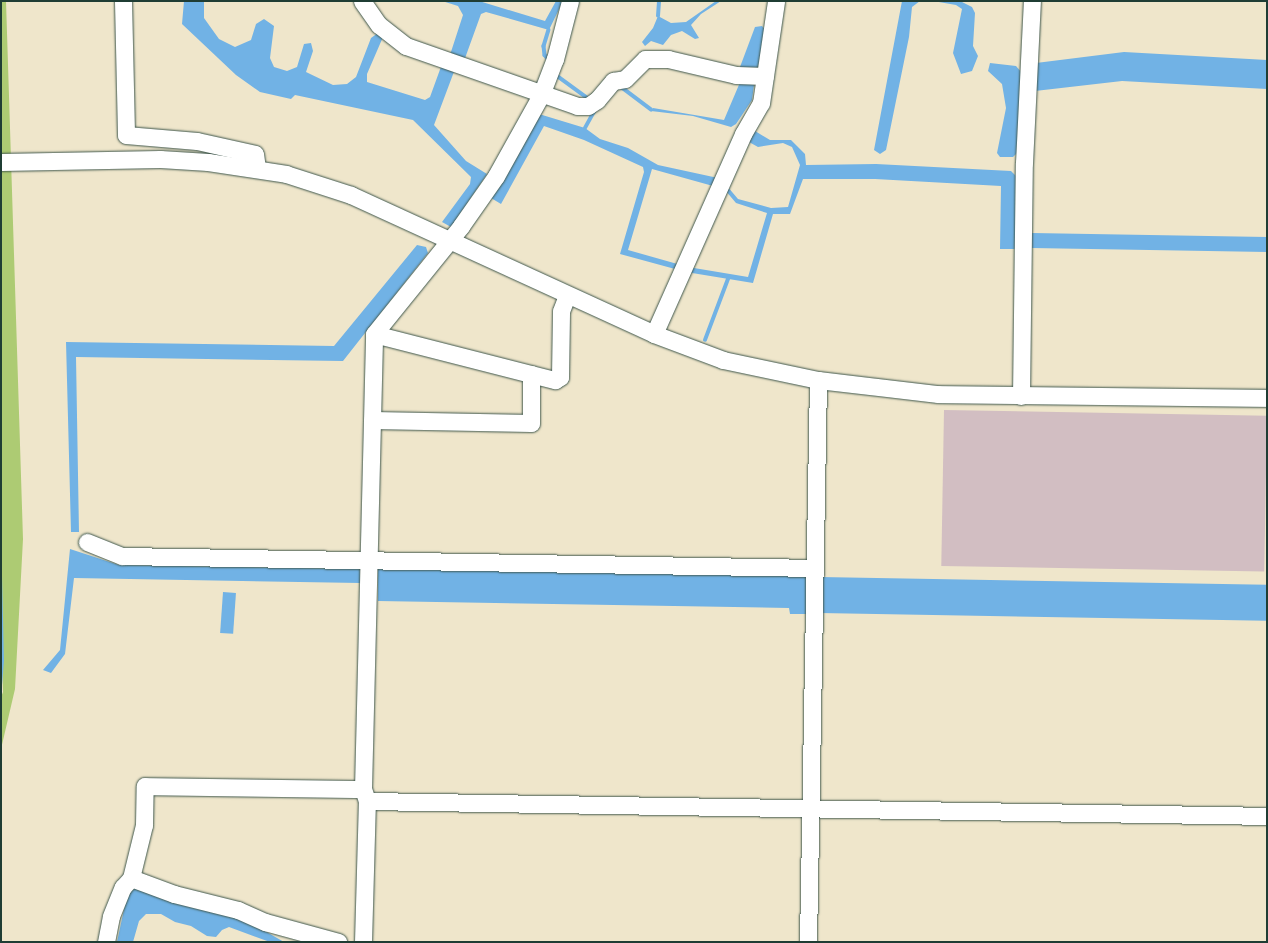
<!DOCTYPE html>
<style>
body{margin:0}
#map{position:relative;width:1268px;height:943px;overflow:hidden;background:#efe6cb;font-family:Mynerve,sans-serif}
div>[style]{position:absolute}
.industrial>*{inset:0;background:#d2bec2;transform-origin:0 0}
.green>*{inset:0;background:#adcb73}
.water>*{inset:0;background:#71b2e5;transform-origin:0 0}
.stream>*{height:3.5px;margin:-1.75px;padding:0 1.75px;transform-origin:1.75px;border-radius:1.75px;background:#71b2e5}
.roads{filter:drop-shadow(0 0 1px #3e564b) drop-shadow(0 0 1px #3e564b)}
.minor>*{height:17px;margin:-8.5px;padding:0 8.5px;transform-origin:8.5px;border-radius:8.5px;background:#fff}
span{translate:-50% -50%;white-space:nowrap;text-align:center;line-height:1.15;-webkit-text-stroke:3px #fff;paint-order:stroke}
.frame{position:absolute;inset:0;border:2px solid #1f3d34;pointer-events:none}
</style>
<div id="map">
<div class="industrial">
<div style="left:944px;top:410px;width:323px;height:156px;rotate:1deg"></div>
</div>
<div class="green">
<div style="clip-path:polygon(1px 1px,6px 1px,23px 539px,15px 689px,1px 749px,1px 697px,3px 692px,1px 645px)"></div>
</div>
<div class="water">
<div style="clip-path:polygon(184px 1px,204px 1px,204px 18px,219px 39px,235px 47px,251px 40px,256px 24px,264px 19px,274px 26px,270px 58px,274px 67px,287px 71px,297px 67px,304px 44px,311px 43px,313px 51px,306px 72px,333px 85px,347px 84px,356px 77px,371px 38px,378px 33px,383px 37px,367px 74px,367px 82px,425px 100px,430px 97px,442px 64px,449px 58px,463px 15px,458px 6px,442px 1px,479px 1px,545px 21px,556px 1px,563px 1px,549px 30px,486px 12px,481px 14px,464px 61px,458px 61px,434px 125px,466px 161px,487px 174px,451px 227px,442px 222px,470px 184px,471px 177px,413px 120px,295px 95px,291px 99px,260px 92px,236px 75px,182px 24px)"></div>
<div style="clip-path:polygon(716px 1px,721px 1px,701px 14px,691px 25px,699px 38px,695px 39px,682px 31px,671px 35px,663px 45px,651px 41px,645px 46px,642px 42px,653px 28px,658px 16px,671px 23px,686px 22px)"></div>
<div style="clip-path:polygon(902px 1px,920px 1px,912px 7px,909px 37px,886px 150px,880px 154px,874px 150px)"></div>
<div style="clip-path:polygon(933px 1px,962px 2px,972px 7px,975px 13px,973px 46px,978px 56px,972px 71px,961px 74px,953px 53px,962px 9px,956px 5px)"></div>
<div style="clip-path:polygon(762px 26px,766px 31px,758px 68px,740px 67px,755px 27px)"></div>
<div style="clip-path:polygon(1124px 52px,1267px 60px,1267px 89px,1122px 81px,1035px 91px,1036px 63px)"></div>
<div style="clip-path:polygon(990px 63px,1016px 66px,1022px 73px,1017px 153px,1013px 157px,1000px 157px,997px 153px,1006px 108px,1002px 84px,988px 71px)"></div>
<div style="clip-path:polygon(741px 80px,754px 85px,752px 100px,736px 124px,731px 127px,693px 116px,651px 111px,653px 108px,724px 120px)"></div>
<div style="clip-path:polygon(539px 114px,585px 128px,600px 139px,628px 148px,658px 165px,718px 178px,713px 186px,652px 169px,628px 250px,688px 267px,748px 277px,767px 213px,736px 203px,725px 190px,727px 186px,738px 199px,771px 208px,788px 207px,800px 165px,792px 147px,783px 143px,758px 147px,749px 142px,748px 135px,755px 131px,770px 140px,791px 140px,805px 154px,806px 165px,876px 164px,1011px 171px,1016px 176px,1015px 249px,1000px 249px,1001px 186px,875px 179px,803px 179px,790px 214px,773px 214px,753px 283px,686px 272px,620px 254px,644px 172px,643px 167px,584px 140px,544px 126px,501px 204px,491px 198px)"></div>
<div style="left:1032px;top:233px;width:235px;height:15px;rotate:1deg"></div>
<div style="clip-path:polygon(417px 245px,426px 247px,428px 253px,343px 361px,76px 357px,79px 532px,71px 532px,66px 342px,334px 346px)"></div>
<div style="clip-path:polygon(1px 534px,4px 661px,1px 697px)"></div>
<div style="clip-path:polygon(70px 549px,119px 565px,360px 569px,360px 583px,74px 578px,65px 654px,51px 673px,43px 670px,60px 650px)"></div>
<div style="clip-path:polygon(378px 569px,807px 576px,807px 614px,790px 614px,789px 608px,378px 601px)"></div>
<div style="left:820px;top:577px;width:447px;height:36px;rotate:1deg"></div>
<div style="left:223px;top:592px;width:13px;height:41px;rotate:4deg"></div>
<div style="clip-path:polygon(138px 888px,246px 920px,284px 942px,270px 942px,229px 927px,222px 930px,216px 937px,207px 936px,191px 926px,175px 922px,161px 914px,146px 914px,139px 921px,133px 942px,117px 942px,126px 900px,131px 890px)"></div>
</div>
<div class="stream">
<div style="left:658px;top:16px;width:15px;rotate:-86deg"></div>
<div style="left:549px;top:30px;width:17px;rotate:107deg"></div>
<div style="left:544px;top:46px;width:9px;rotate:84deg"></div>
<div style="left:545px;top:55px;width:6px;rotate:51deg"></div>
<div style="left:556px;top:75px;width:41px;rotate:36deg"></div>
<div style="left:620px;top:86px;width:39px;rotate:37deg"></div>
<div style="left:585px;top:128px;width:21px;rotate:-61deg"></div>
<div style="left:705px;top:340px;width:65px;rotate:-69.3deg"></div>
</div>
<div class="roads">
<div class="minor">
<div style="left:123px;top:1px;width:134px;rotate:88.7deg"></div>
<div style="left:126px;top:135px;width:71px;rotate:4.8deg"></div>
<div style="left:197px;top:141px;width:59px;rotate:12.6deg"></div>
<div style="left:255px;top:154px;width:15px;rotate:82deg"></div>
<div style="left:362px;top:1px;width:29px;rotate:55deg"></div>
<div style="left:379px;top:25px;width:34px;rotate:38deg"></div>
<div style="left:406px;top:46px;width:181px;rotate:19.3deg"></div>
<div style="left:577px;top:106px;width:11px"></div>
<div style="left:588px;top:106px;width:11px;rotate:-34deg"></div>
<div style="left:597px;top:100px;width:25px;rotate:-50deg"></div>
<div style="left:613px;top:81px;width:12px;rotate:-9deg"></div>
<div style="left:625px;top:79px;width:28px;rotate:-45deg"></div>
<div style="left:645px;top:59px;width:23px"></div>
<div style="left:668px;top:59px;width:70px;rotate:13.2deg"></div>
<div style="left:736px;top:75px;width:29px;rotate:2deg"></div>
<div style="left:1px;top:162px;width:159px;rotate:-1.1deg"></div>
<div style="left:160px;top:159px;width:48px;rotate:3.6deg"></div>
<div style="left:208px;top:162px;width:79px;rotate:8.7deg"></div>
<div style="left:286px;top:174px;width:68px;rotate:17.9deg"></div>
<div style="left:351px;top:195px;width:333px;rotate:24.6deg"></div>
<div style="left:654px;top:334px;width:74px;rotate:20.6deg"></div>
<div style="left:723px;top:360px;width:97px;rotate:11.9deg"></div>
<div style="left:818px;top:380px;width:121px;rotate:6.7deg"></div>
<div style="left:938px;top:394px;width:329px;rotate:0.7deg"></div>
<div style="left:374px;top:334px;width:187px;rotate:14.3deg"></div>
<div style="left:555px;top:380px;width:6px;rotate:-31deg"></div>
<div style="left:560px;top:377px;width:66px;rotate:-89.1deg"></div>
<div style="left:561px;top:311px;width:17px;rotate:-69deg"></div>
<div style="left:654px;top:334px;width:219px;rotate:-66deg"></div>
<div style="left:743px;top:134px;width:36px;rotate:-60deg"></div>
<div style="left:761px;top:103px;width:103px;rotate:-81.6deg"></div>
<div style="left:1021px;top:396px;width:233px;rotate:-89.3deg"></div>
<div style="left:1024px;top:163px;width:162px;rotate:-87.2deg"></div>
<div style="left:372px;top:420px;width:159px;rotate:1.1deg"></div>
<div style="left:531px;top:423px;width:49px;rotate:-90deg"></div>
<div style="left:87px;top:542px;width:38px;rotate:22deg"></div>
<div style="left:122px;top:556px;width:692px;rotate:0.99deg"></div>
<div style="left:367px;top:801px;width:900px;rotate:0.95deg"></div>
<div style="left:131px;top:878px;width:46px;rotate:20.4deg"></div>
<div style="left:174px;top:894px;width:66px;rotate:14deg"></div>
<div style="left:238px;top:910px;width:30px;rotate:24deg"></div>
<div style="left:265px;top:922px;width:76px;rotate:15.3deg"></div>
<div style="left:106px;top:942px;width:26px;rotate:-79deg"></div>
<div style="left:111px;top:916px;width:31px;rotate:-68deg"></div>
<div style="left:123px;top:887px;width:12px;rotate:-48deg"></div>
<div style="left:131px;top:878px;width:55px;rotate:-76.2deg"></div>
<div style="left:144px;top:825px;width:39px;rotate:-89deg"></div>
<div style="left:145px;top:786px;width:218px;rotate:0.8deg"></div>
<div style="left:363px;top:942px;width:141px;rotate:-88.4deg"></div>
<div style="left:367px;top:801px;width:13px;rotate:-108deg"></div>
<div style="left:363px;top:789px;width:455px;rotate:-88.6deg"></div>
<div style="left:374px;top:334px;width:139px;rotate:-51.1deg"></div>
<div style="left:461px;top:226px;width:61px;rotate:-55deg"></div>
<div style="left:496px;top:176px;width:93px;rotate:-60.9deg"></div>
<div style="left:541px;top:95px;width:39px;rotate:-69deg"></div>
<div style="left:555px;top:59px;width:60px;rotate:-75.5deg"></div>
<div style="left:808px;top:942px;width:562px;rotate:-88.98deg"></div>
</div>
</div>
<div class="frame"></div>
</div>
